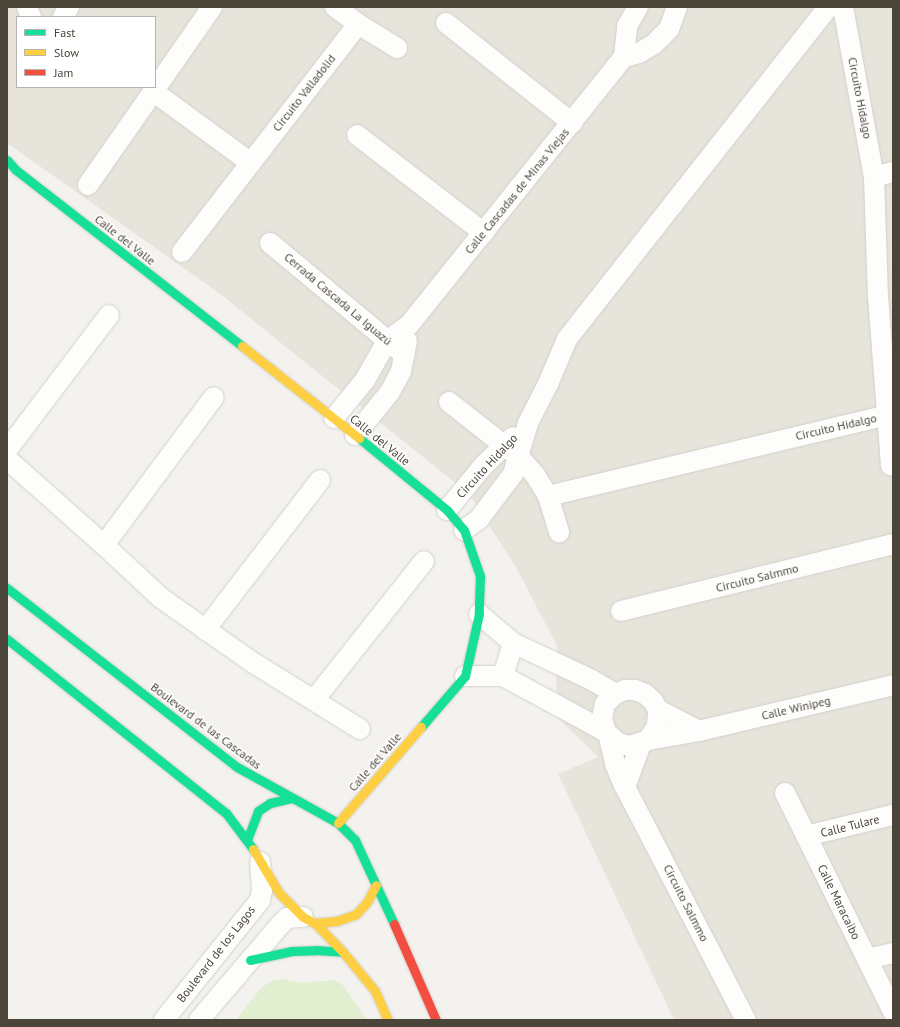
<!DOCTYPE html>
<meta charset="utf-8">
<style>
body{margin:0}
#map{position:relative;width:900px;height:1027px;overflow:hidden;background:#f4f2ee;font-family:"PT Sans",sans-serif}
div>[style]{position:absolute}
.residential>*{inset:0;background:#e7e4dc}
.green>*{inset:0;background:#e1eecf}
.roads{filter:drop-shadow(0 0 1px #d2d0cb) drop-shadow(0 0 1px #d2d0cb)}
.street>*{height:20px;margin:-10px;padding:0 10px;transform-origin:10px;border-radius:10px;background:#fdfdfc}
.fast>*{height:9px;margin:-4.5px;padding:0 4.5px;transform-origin:4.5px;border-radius:4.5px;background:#16e098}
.slow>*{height:9px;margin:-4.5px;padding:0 4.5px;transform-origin:4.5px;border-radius:4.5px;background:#ffcf43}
.jam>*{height:9px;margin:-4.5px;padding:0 4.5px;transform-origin:4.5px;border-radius:4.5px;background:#f24e42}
span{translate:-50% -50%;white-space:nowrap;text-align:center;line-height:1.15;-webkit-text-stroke:3px #fff;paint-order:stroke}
.street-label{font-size:12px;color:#4b4439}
.frame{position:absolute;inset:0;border:8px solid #4b4439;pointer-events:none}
.legend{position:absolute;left:16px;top:16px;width:140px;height:72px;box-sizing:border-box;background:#fff;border:1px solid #b7b4b0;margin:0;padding:5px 7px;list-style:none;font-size:12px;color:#4b4439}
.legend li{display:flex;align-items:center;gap:8px;height:20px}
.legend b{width:20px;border:1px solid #b7b4b0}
</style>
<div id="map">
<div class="residential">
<div style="clip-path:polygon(evenodd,7px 7px,893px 7px,893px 1020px,674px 1020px,558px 774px,598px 757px,556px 716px,557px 646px,517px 569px,469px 494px,219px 293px,7px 143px,7px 7px,17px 17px,155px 17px,155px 87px,17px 87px,17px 17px)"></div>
</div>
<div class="green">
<div style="clip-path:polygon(282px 979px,303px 983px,334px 980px,342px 984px,367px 1020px,236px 1020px,261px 988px,271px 981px)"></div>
</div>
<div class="roads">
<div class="street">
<div style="left:27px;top:7px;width:11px;rotate:68deg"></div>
<div style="left:335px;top:7px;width:29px;rotate:36deg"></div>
<div style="left:358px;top:24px;width:46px;rotate:31.6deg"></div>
<div style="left:843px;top:7px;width:173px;rotate:79.7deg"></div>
<div style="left:874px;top:177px;width:119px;rotate:88.1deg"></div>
<div style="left:878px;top:296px;width:170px;rotate:85.6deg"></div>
<div style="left:63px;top:17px;width:12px;rotate:-59deg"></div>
<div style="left:446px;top:23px;width:161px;rotate:38.4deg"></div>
<div style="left:624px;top:57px;width:31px;rotate:-84deg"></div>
<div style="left:627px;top:26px;width:22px;rotate:-60deg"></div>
<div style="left:154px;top:92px;width:120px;rotate:36.2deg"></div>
<div style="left:357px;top:135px;width:160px;rotate:37.7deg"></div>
<div style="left:874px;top:177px;width:20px;rotate:-15deg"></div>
<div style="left:88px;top:185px;width:217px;rotate:-55.1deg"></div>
<div style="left:270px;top:243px;width:175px;rotate:39.7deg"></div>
<div style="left:182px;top:252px;width:288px;rotate:-52.3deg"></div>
<div style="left:449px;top:402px;width:89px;rotate:38.2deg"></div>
<div style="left:519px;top:457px;width:24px;rotate:48deg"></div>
<div style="left:535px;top:475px;width:25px;rotate:58deg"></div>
<div style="left:548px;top:496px;width:38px;rotate:73deg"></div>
<div style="left:334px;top:418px;width:49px;rotate:-50.8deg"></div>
<div style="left:365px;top:380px;width:45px;rotate:-60.6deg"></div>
<div style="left:387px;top:341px;width:27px;rotate:-36deg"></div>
<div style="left:409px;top:325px;width:344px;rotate:-51.3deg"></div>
<div style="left:624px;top:57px;width:16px;rotate:-15deg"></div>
<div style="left:639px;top:53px;width:17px;rotate:-31deg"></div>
<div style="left:654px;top:44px;width:21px;rotate:-45deg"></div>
<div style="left:669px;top:29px;width:23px;rotate:-70deg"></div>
<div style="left:355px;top:435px;width:55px;rotate:-50.9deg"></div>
<div style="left:390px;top:392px;width:24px;rotate:-62deg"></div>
<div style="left:401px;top:371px;width:31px;rotate:-79deg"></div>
<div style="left:7px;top:450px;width:169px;rotate:-52.9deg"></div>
<div style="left:7px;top:459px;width:130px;rotate:41.6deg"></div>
<div style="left:104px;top:545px;width:78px;rotate:42.9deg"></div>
<div style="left:161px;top:598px;width:111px;rotate:35.1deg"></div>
<div style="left:252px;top:662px;width:127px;rotate:31.8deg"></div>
<div style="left:548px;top:496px;width:349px;rotate:-13.4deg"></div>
<div style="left:447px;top:510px;width:58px;rotate:-50.6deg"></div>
<div style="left:484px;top:465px;width:40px;rotate:-44deg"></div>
<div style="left:464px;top:530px;width:19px;rotate:-36deg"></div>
<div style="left:479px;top:519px;width:56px;rotate:-52.9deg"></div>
<div style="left:513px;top:474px;width:53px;rotate:-73.6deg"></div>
<div style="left:528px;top:423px;width:44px;rotate:-62.9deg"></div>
<div style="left:548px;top:384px;width:49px;rotate:-67.1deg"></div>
<div style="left:567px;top:339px;width:422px;rotate:-51.8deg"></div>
<div style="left:104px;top:545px;width:184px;rotate:-53.4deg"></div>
<div style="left:621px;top:611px;width:280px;rotate:-13.8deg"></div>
<div style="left:479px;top:614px;width:45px;rotate:40.5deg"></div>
<div style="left:513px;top:643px;width:87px;rotate:25.1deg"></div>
<div style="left:592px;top:680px;width:27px;rotate:31deg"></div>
<div style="left:205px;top:630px;width:189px;rotate:-52.5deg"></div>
<div style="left:465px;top:676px;width:38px"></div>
<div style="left:503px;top:676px;width:117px;rotate:28.5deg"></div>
<div style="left:606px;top:732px;width:16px;rotate:43deg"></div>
<div style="left:618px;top:743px;width:12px;rotate:14deg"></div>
<div style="left:630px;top:746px;width:19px;rotate:-18deg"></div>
<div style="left:648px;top:740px;width:17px;rotate:-57deg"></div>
<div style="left:657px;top:726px;width:16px;rotate:-86deg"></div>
<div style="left:658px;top:710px;width:10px;rotate:-119deg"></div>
<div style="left:653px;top:701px;width:11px;rotate:-139deg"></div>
<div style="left:645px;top:694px;width:11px;rotate:-158deg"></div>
<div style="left:635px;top:690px;width:10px;rotate:180deg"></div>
<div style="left:625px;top:690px;width:11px;rotate:158deg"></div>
<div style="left:615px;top:694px;width:14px;rotate:135deg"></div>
<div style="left:605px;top:704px;width:14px;rotate:102deg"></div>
<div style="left:602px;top:718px;width:15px;rotate:74deg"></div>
<div style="left:503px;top:676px;width:34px;rotate:-73deg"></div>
<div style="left:314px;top:700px;width:177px;rotate:-51.6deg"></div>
<div style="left:658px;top:710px;width:46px;rotate:27.1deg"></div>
<div style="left:609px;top:737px;width:28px;rotate:77deg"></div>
<div style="left:615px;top:764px;width:25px;rotate:67deg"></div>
<div style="left:625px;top:787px;width:263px;rotate:62.6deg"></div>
<div style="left:648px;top:740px;width:52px;rotate:-10deg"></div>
<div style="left:699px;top:731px;width:199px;rotate:-13.3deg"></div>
<div style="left:625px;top:787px;width:46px;rotate:-69.6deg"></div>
<div style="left:785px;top:793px;width:244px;rotate:63.7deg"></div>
<div style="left:806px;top:836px;width:89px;rotate:-13.6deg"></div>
<div style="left:867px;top:959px;width:27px;rotate:-13deg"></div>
<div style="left:164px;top:1020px;width:154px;rotate:-51.3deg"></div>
<div style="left:260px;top:900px;width:10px;rotate:-79deg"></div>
<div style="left:262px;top:890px;width:28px;rotate:-94deg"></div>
<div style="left:199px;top:1020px;width:125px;rotate:-49.5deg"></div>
<div style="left:280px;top:925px;width:10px;rotate:-45deg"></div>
<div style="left:287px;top:918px;width:16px;rotate:-4deg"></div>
</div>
<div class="fast">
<div style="left:7px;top:160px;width:13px;rotate:48deg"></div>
<div style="left:16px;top:170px;width:286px;rotate:37.9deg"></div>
<div style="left:359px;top:438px;width:114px;rotate:39.3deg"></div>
<div style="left:447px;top:510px;width:26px;rotate:50deg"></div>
<div style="left:464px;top:530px;width:49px;rotate:70.8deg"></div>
<div style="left:480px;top:576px;width:38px;rotate:92deg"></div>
<div style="left:479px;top:614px;width:64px;rotate:102.7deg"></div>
<div style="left:465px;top:676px;width:67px;rotate:130.8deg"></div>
<div style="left:7px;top:588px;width:291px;rotate:37.9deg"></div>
<div style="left:237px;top:767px;width:115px;rotate:29deg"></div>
<div style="left:338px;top:823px;width:24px;rotate:45deg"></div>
<div style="left:355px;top:840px;width:93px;rotate:65.1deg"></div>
<div style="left:7px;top:639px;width:280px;rotate:38.5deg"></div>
<div style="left:226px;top:813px;width:45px;rotate:53.1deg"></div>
<div style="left:247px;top:840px;width:31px;rotate:-69deg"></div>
<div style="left:258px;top:811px;width:14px;rotate:-34deg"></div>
<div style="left:270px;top:803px;width:22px;rotate:-13deg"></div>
<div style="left:250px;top:960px;width:43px;rotate:-12.1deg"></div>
<div style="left:292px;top:951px;width:24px;rotate:-2deg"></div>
<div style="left:316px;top:950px;width:27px;rotate:4deg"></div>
</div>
<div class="slow">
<div style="left:242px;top:346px;width:149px;rotate:38.2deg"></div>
<div style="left:338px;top:823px;width:127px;rotate:-49.2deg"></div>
<div style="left:253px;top:849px;width:51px;rotate:59.4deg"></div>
<div style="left:279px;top:893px;width:34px;rotate:45deg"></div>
<div style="left:303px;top:917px;width:13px;rotate:27deg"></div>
<div style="left:315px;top:923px;width:40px;rotate:46deg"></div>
<div style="left:343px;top:952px;width:50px;rotate:50.6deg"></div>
<div style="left:375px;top:991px;width:32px;rotate:66deg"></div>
<div style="left:315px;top:923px;width:22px;rotate:-5deg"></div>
<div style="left:337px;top:921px;width:20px;rotate:-20deg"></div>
<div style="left:356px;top:914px;width:16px;rotate:-47deg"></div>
<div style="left:367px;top:902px;width:19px;rotate:-62deg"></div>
</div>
<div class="jam">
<div style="left:394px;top:924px;width:105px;rotate:66.4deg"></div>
</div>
</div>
<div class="street-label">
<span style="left:304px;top:93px;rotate:-52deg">Circuito Valladolid</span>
<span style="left:860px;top:98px;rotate:79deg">Circuito Hidalgo</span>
<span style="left:517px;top:191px;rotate:-51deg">Calle Cascadas de Minas Viejas</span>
<span style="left:125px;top:240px;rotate:38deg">Calle del Valle</span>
<span style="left:338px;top:299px;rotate:40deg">Cerrada Cascada La Iguazú</span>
<span style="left:836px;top:427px;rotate:-13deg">Circuito Hidalgo</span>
<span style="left:380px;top:440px;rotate:39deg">Calle del Valle</span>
<span style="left:487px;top:466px;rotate:-47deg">Circuito Hidalgo</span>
<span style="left:757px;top:578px;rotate:-14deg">Circuito Salmmo</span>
<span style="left:796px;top:708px;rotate:-13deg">Calle Winipeg</span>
<span style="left:206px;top:726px;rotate:37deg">Boulevard de las Cascadas</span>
<span style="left:375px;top:762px;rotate:-49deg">Calle del Valle</span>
<span style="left:850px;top:826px;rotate:-14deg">Calle Tulare</span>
<span style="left:839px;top:902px;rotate:64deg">Calle Maracaibo</span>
<span style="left:686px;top:903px;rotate:63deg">Circuito Salmmo</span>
<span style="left:216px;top:954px;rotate:-52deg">Boulevard de los Lagos</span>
</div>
<div class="frame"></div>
<ul class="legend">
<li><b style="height:5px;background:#16e098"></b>Fast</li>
<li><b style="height:5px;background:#ffcf43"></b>Slow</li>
<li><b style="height:5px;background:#f24e42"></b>Jam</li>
</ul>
</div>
